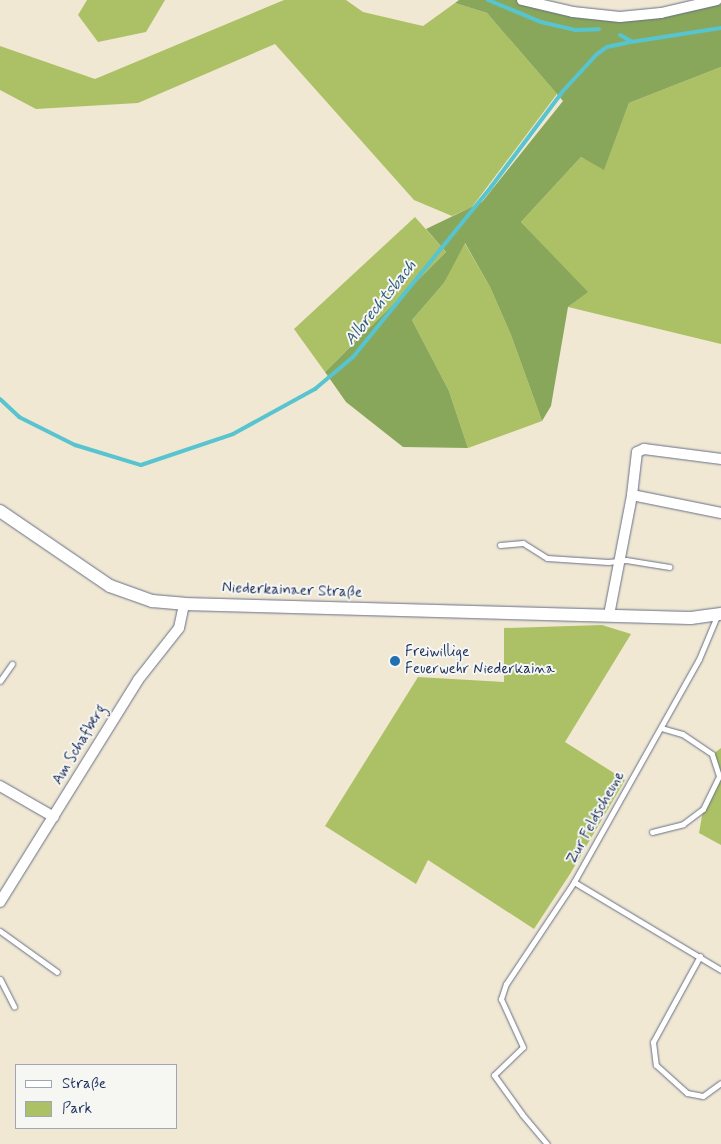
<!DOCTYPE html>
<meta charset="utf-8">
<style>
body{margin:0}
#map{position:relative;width:721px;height:1144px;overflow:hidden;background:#f0e8d3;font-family:Mynerve,sans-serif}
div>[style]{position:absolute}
.green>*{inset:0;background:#acc165}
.forest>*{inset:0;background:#89a75a}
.stream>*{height:4px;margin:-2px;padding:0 2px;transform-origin:2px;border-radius:2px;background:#57c4d0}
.roads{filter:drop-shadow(0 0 1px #667087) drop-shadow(0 0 1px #667087)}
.service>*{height:5px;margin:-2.5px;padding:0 2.5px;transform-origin:2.5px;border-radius:2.5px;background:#fff}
.minor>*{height:10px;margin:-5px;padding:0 5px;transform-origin:5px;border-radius:5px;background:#fff}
.tertiary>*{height:12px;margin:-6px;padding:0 6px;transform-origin:6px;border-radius:6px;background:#fff}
.dots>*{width:14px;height:14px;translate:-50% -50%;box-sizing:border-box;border:2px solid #f6f6f2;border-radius:50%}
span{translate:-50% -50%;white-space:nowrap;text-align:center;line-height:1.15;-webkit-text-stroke:4px #f6f6f2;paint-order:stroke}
.street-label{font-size:15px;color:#1b2f5e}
.poi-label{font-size:15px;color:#1b2f5e}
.left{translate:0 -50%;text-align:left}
.water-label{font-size:16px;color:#2d5c80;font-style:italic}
.legend{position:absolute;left:15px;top:1064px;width:162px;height:65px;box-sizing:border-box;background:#f6f6f2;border:1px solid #9ea6b7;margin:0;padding:6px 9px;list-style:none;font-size:15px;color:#1b2f5e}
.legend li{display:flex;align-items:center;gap:10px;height:25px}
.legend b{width:25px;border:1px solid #9ea6b7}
</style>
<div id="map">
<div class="green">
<div style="clip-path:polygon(87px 0,165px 0,146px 32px,98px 42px,78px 15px)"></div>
<div style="clip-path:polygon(284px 0,346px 0,363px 12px,423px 26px,455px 3px,487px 13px,557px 94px,472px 207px,452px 216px,414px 200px,275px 44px,138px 103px,36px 109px,0 90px,0 46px,95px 79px)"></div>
<div style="clip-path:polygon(721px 67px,721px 344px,568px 307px,587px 292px,521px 222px,581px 157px,604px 169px,629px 103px)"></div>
<div style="clip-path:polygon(415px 217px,446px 252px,325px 372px,294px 329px)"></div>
<div style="clip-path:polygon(464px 242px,490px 287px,511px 335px,542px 421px,468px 448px,449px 391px,412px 320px,444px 283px)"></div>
<div style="clip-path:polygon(602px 625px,631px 634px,565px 742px,625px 780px,570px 874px,534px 929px,428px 860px,416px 884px,325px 826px,418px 677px,504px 682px,504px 628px)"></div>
<div style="clip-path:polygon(721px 748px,721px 845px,699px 833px,703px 810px,720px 776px,713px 754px)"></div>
</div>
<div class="forest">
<div style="clip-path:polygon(459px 0,522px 0,573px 12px,661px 13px,704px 8px,721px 4px,721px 67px,629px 103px,604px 170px,581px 157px,521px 222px,588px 292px,568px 307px,551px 406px,542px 421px,511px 335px,490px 287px,465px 243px,444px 283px,412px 320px,449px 391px,468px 448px,403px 447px,346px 402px,325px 372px,446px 252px,426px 229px,482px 202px,563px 101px,487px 13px,455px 3px)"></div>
</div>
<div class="stream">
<div style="left:488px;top:0;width:57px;rotate:22.5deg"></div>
<div style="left:541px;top:22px;width:35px;rotate:13deg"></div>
<div style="left:575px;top:30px;width:24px;rotate:-2deg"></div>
<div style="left:620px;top:35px;width:13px;rotate:29deg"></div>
<div style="left:0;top:399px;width:26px;rotate:43deg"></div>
<div style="left:19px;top:417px;width:63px;rotate:26.6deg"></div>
<div style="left:75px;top:445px;width:69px;rotate:16.9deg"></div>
<div style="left:141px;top:465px;width:97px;rotate:-18.6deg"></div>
<div style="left:233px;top:434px;width:94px;rotate:-28.8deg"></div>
<div style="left:315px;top:389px;width:50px;rotate:-40.1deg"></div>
<div style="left:353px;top:357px;width:219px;rotate:-50.9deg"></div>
<div style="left:491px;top:187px;width:120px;rotate:-53.1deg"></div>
<div style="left:563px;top:91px;width:50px;rotate:-47.4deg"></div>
<div style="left:597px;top:54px;width:12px;rotate:-35deg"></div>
<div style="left:607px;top:47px;width:25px;rotate:-12deg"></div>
<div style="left:631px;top:42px;width:91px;rotate:-8.8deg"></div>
</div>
<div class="roads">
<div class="service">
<div style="left:500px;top:545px;width:23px;rotate:-5deg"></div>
<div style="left:523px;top:543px;width:28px;rotate:32deg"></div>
<div style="left:547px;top:558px;width:61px;rotate:3.8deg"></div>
<div style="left:608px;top:562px;width:18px;rotate:-6deg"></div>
<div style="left:626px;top:560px;width:44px;rotate:9.2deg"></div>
<div style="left:717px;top:616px;width:47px;rotate:112.7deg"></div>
<div style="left:699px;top:659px;width:256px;rotate:119.3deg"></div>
<div style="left:574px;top:882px;width:171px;rotate:30.9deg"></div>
<div style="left:0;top:681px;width:21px;rotate:-55deg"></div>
<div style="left:652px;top:832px;width:32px;rotate:-14deg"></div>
<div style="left:683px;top:824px;width:25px;rotate:-37deg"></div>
<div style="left:703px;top:809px;width:37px;rotate:-64deg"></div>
<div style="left:719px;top:776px;width:23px;rotate:-108deg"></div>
<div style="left:712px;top:754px;width:36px;rotate:-146deg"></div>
<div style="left:682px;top:734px;width:22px;rotate:-164deg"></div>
<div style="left:0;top:931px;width:70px;rotate:35.7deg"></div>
<div style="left:700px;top:956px;width:98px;rotate:118.7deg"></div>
<div style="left:653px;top:1042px;width:23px;rotate:83deg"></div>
<div style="left:656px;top:1065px;width:42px;rotate:42.1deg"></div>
<div style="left:687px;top:1093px;width:16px;rotate:11deg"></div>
<div style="left:703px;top:1096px;width:22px;rotate:-36deg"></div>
<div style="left:0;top:979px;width:31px;rotate:63deg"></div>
<div style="left:547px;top:1144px;width:39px;rotate:-130deg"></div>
<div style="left:522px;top:1114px;width:48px;rotate:-125.7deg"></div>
<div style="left:494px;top:1075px;width:40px;rotate:-44deg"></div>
<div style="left:523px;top:1047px;width:53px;rotate:-114.6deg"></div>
<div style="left:501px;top:999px;width:16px;rotate:-72deg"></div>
<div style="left:506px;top:984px;width:123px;rotate:-56.3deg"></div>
</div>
<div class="minor">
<div style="left:522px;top:0;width:52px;rotate:13.2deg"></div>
<div style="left:573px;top:12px;width:47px;rotate:6.1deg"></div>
<div style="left:620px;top:17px;width:41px;rotate:-5.6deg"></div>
<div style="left:661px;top:13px;width:57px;rotate:-13.1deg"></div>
<div style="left:632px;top:495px;width:91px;rotate:11.4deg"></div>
<div style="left:609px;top:615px;width:122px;rotate:-79.1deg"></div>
<div style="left:632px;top:495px;width:43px;rotate:-83.4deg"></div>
<div style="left:637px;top:452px;width:8px;rotate:-23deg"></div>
<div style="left:644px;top:449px;width:78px;rotate:7.4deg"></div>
<div style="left:0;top:786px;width:62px;rotate:29.9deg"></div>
<div style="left:0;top:902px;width:261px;rotate:-58.1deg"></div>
<div style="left:138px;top:680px;width:66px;rotate:-51.7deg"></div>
<div style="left:179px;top:628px;width:25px;rotate:-78deg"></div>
</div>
<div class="tertiary">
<div style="left:0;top:511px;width:133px;rotate:34.3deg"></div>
<div style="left:110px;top:586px;width:45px;rotate:19.7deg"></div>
<div style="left:152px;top:601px;width:32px;rotate:5deg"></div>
<div style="left:184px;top:604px;width:507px;rotate:1.58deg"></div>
<div style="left:691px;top:618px;width:30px;rotate:-8deg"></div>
</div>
</div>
<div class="dots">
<div style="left:395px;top:661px;background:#1f6fb2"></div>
</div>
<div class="street-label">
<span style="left:292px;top:591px;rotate:2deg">Niederkainaer Straße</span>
<span style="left:80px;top:745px;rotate:-59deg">Am Schafberg</span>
<span style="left:596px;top:818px;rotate:-61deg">Zur Feldscheune</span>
</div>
<div class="poi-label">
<span class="left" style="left:405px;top:661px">Freiwillige<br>Feuerwehr Niederkaina</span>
</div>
<div class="water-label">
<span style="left:381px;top:303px;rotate:-51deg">Albrechtsbach</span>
</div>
<ul class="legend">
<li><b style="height:6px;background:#fff"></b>Straße</li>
<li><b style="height:14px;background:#acc165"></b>Park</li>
</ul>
</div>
